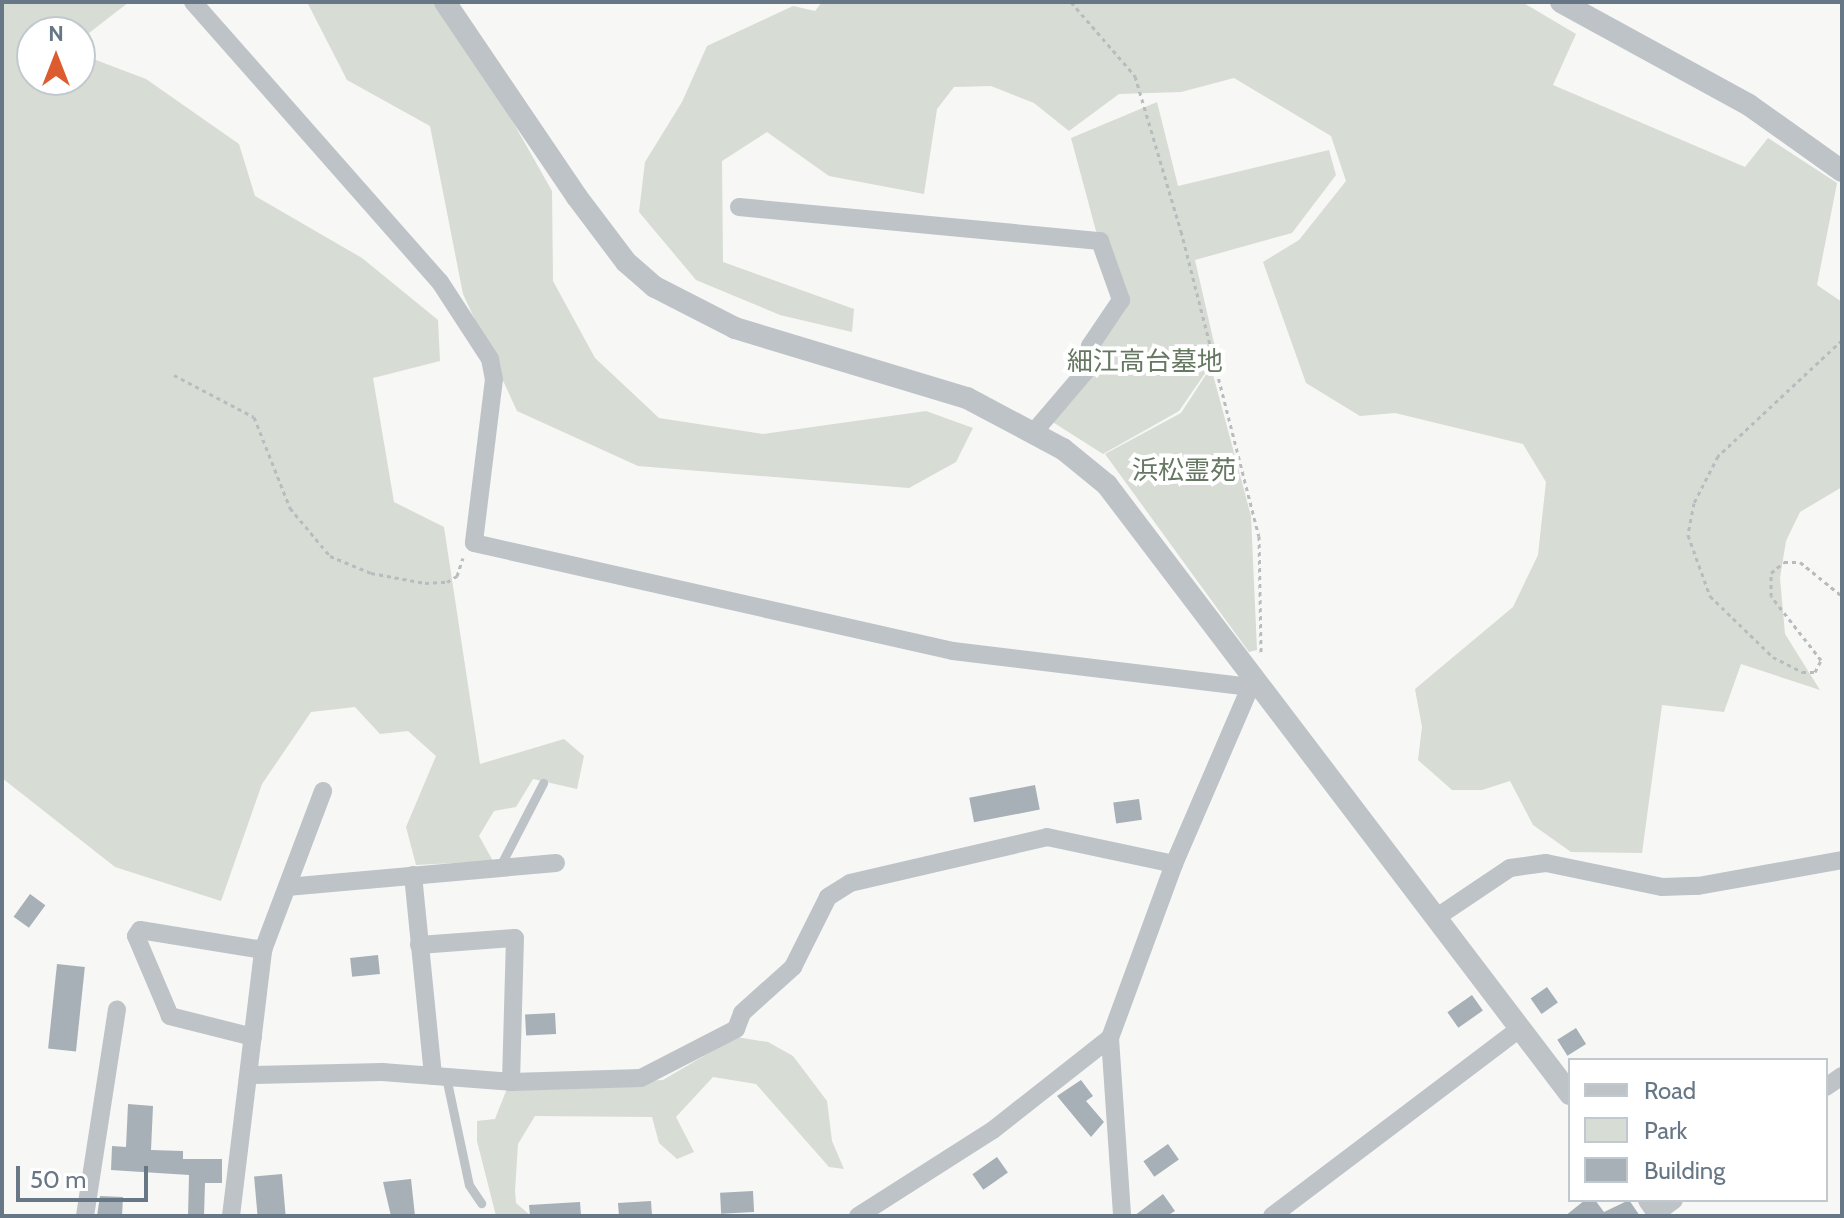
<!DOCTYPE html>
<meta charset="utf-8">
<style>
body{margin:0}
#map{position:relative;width:1844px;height:1218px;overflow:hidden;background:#f7f7f5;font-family:Cabin,"Noto Sans JP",sans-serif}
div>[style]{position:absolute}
.green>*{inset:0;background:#d7dcd4}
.building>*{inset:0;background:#a7b0b6;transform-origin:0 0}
.path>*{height:3px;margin-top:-1.5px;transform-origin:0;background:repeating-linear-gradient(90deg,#b9bcbf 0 4px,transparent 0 8px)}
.service>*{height:9px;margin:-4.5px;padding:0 4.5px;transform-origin:4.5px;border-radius:4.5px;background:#bec3c7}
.minor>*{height:18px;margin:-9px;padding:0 9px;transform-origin:9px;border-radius:9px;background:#bec3c7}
.tertiary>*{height:22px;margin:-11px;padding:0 11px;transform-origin:11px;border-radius:11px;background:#bec3c7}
span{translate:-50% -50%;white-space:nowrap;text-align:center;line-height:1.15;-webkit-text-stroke:8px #fff;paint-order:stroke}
.park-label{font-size:26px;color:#667762}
.frame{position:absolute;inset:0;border:4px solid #677785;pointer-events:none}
.legend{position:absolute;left:1568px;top:1058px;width:260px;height:144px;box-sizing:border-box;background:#fff;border:2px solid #c2c9ce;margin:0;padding:10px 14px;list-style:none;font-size:24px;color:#677785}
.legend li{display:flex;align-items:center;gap:16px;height:40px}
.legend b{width:40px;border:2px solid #c2c9ce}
.north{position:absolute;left:16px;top:16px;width:80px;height:80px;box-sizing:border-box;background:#fff;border:2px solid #c2c9ce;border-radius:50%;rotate:0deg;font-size:22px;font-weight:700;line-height:32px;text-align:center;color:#677785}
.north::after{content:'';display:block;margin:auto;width:28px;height:36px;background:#dd5c2f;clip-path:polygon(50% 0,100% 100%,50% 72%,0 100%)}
.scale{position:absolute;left:16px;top:1166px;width:132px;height:36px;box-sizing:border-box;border:4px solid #677785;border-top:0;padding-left:10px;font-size:24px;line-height:28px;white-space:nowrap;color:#677785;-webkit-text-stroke:6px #fff;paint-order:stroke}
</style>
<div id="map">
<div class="green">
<div style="clip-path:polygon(2px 2px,129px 2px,80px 40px,80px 32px,32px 32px,32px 80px,80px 80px,80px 54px,146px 79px,239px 144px,255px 196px,362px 258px,438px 320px,440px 361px,373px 378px,394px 502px,444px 527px,480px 764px,564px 739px,584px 756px,577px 789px,533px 779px,516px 807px,494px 811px,479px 836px,493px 861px,416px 865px,406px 827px,436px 756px,408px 731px,380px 734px,355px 707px,311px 712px,262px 784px,221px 901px,115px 867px,2px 778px)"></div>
<div style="clip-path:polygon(307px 2px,445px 2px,552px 191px,553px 281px,595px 358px,659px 418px,763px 434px,926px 411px,973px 428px,956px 462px,909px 488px,638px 466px,517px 411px,463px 294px,430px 126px,347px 80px)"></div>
<div style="clip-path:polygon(822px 2px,1522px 2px,1576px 34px,1553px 85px,1745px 167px,1768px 138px,1837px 183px,1817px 285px,1842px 302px,1842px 487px,1800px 512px,1786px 541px,1780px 578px,1785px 634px,1820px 690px,1741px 664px,1724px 712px,1662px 705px,1642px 853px,1571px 852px,1533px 825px,1510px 781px,1482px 790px,1452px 790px,1418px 760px,1422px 727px,1415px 689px,1513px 607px,1538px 555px,1546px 482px,1523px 444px,1395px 413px,1360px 416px,1306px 383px,1263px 262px,1299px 240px,1346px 181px,1331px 136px,1234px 78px,1181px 92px,1119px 94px,1069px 131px,1034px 103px,991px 86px,954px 87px,937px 109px,924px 194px,829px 176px,767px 132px,722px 161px,723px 262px,854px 309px,852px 332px,780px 315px,696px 280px,639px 212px,645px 162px,682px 102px,707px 46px,793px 6px,815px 11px)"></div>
<div style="clip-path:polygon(1157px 102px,1178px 186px,1329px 150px,1336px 175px,1292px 233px,1195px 260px,1217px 356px,1179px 411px,1103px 454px,1040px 414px,1084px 368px,1117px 309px,1071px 138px)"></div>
<div style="clip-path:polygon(1211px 367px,1251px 516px,1257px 650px,1249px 652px,1105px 454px,1181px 413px)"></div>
<div style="clip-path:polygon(736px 1037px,768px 1042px,793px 1056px,827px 1101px,832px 1141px,844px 1169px,829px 1167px,756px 1084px,713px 1077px,676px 1117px,694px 1152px,677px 1159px,659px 1143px,652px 1117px,535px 1116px,518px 1144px,515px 1191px,516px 1203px,531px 1216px,496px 1216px,477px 1141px,477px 1121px,495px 1119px,508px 1086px,663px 1080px)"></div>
</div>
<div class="building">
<div style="left:1035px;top:785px;width:25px;height:67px;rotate:79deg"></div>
<div style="left:1139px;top:799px;width:21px;height:26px;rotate:82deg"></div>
<div style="left:30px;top:894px;width:19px;height:28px;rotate:36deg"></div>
<div style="left:378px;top:955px;width:19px;height:28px;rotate:84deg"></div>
<div style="left:57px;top:964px;width:28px;height:85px;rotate:6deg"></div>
<div style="left:1547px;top:987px;width:19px;height:20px;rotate:55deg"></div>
<div style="left:1472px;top:995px;width:19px;height:30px;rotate:55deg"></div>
<div style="left:555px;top:1013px;width:21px;height:30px;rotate:87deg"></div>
<div style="left:1576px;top:1028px;width:19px;height:22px;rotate:58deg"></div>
<div style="clip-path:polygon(1081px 1080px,1093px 1096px,1086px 1101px,1104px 1122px,1091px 1137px,1057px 1096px)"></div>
<div style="clip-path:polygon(128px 1104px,153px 1106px,151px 1150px,183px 1151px,183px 1159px,222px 1159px,222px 1183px,205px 1183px,204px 1216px,188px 1216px,189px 1175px,111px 1170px,112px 1146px,126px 1147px)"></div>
<div style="left:1168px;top:1144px;width:19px;height:30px;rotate:55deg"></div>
<div style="left:997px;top:1157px;width:19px;height:30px;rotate:55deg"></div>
<div style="left:282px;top:1174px;width:42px;height:28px;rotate:85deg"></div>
<div style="clip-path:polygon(411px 1179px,415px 1216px,391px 1216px,383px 1182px)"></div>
<div style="left:753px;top:1191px;width:21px;height:33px;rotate:87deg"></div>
<div style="clip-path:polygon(1163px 1194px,1175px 1211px,1167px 1216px,1134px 1216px)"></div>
<div style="clip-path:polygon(100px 1196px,123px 1197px,122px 1216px,97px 1216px)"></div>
<div style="clip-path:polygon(1585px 1200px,1595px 1200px,1604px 1212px,1629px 1200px,1640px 1216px,1565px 1216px)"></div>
<div style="clip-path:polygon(651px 1201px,652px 1216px,619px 1216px,618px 1203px)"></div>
<div style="clip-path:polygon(580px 1202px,581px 1216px,530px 1216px,529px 1205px)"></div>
</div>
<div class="path">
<div style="left:1071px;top:2px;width:98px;rotate:49.1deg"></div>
<div style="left:1135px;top:76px;width:162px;rotate:73.5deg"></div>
<div style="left:1181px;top:231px;width:315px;rotate:75.7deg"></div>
<div style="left:1259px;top:536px;width:117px;rotate:89deg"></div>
<div style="left:1842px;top:340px;width:170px;rotate:136.9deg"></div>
<div style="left:1718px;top:456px;width:53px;rotate:117.1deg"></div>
<div style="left:1694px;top:503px;width:33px;rotate:101deg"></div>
<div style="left:1688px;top:535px;width:65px;rotate:70.2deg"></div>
<div style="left:1710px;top:596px;width:88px;rotate:44.1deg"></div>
<div style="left:1773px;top:657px;width:33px;rotate:27deg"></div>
<div style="left:1802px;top:672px;width:13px"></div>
<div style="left:1815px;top:672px;width:13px;rotate:-63deg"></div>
<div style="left:1821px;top:660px;width:81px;rotate:-128deg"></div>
<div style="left:1771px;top:596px;width:23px;rotate:-90deg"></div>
<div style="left:1771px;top:573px;width:17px;rotate:-40deg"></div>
<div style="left:1784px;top:562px;width:16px"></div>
<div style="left:1800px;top:562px;width:54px;rotate:39deg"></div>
<div style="left:174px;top:375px;width:90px;rotate:27.7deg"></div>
<div style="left:254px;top:417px;width:98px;rotate:68.4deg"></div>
<div style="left:290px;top:508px;width:62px;rotate:50.2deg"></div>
<div style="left:330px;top:556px;width:44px;rotate:22.5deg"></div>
<div style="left:371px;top:573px;width:55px;rotate:10.5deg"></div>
<div style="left:425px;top:583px;width:22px;rotate:-3deg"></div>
<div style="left:447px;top:582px;width:12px;rotate:-31deg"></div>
<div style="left:457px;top:576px;width:19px;rotate:-72deg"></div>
</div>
<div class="service">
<div style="left:499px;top:868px;width:96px;rotate:-62.6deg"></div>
<div style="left:446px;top:1077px;width:110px;rotate:78deg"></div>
<div style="left:469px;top:1185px;width:22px;rotate:56deg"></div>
</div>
<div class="minor">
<div style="left:193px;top:2px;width:373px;rotate:48.6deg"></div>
<div style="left:440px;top:282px;width:92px;rotate:57deg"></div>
<div style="left:490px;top:359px;width:20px;rotate:79deg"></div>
<div style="left:494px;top:379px;width:165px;rotate:97deg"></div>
<div style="left:474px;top:543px;width:491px;rotate:12.7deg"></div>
<div style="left:953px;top:651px;width:291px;rotate:6.9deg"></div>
<div style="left:1242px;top:686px;width:16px;rotate:-40deg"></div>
<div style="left:739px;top:207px;width:363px;rotate:5.4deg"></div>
<div style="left:1100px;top:241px;width:63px;rotate:70.4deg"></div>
<div style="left:1121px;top:300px;width:55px;rotate:124deg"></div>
<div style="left:1090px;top:346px;width:26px;rotate:101deg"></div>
<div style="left:1085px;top:372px;width:79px;rotate:130.4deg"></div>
<div style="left:413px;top:875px;width:202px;rotate:84.3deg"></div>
<div style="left:287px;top:887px;width:270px;rotate:-5.1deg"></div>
<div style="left:1437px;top:917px;width:88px;rotate:-33.9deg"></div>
<div style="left:1510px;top:868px;width:36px;rotate:-8deg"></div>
<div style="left:1546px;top:863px;width:118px;rotate:11.7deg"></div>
<div style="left:1662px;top:887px;width:36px;rotate:-2deg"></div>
<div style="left:1698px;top:886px;width:146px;rotate:-10.2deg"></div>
<div style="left:419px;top:945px;width:96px;rotate:-4.2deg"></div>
<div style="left:515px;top:938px;width:144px;rotate:91.6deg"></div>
<div style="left:253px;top:1037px;width:86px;rotate:-165.8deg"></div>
<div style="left:170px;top:1016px;width:87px;rotate:-113deg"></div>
<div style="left:136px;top:936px;width:7px;rotate:-56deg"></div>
<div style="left:140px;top:930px;width:125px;rotate:9.2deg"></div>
<div style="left:1110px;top:1038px;width:178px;rotate:86.1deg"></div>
<div style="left:249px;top:1075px;width:133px;rotate:-1.3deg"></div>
<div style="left:382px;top:1072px;width:129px;rotate:4.4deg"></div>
<div style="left:511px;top:1082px;width:130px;rotate:-1.8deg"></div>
<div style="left:641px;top:1078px;width:107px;rotate:-27.3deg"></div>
<div style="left:736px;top:1029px;width:17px;rotate:-69deg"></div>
<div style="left:742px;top:1013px;width:69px;rotate:-42deg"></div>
<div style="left:793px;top:967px;width:78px;rotate:-63.4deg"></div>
<div style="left:828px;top:897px;width:26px;rotate:-32deg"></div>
<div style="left:850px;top:883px;width:202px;rotate:-13.1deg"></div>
<div style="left:1047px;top:837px;width:130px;rotate:12deg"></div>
<div style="left:1826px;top:1087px;width:19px;rotate:-35deg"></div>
<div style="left:1658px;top:1212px;width:20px;rotate:-37deg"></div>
<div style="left:85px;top:1216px;width:209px;rotate:-81.2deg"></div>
<div style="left:231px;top:1216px;width:268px;rotate:-83.1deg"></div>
<div style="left:263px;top:950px;width:170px;rotate:-69.3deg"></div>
<div style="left:858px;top:1216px;width:160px;rotate:-32.5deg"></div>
<div style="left:993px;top:1130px;width:149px;rotate:-38.2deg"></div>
<div style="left:1110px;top:1038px;width:185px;rotate:-69.8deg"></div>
<div style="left:1174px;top:864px;width:202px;rotate:-66.7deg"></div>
<div style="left:1272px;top:1216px;width:312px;rotate:-37.1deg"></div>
</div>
<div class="tertiary">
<div style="left:445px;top:2px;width:235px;rotate:55.9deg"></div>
<div style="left:577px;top:197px;width:81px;rotate:53deg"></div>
<div style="left:626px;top:262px;width:38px;rotate:41deg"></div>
<div style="left:655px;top:287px;width:90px;rotate:27.1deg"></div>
<div style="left:735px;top:328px;width:242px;rotate:16.8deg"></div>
<div style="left:967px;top:398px;width:109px;rotate:28deg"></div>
<div style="left:1063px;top:449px;width:57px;rotate:39.3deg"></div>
<div style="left:1107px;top:485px;width:765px;rotate:52.76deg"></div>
<div style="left:1561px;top:2px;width:214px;rotate:28.7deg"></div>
<div style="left:1749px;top:105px;width:114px;rotate:35.4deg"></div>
<div style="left:1649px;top:1200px;width:19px;rotate:55deg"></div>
</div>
<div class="park-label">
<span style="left:1145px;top:362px">細江高台墓地</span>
<span style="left:1184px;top:471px">浜松霊苑</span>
</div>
<div class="frame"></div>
<ul class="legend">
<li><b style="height:10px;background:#bec3c7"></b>Road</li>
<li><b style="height:22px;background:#d7dcd4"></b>Park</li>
<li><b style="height:22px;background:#a7b0b6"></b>Building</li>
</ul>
<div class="north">N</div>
<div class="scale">50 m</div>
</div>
